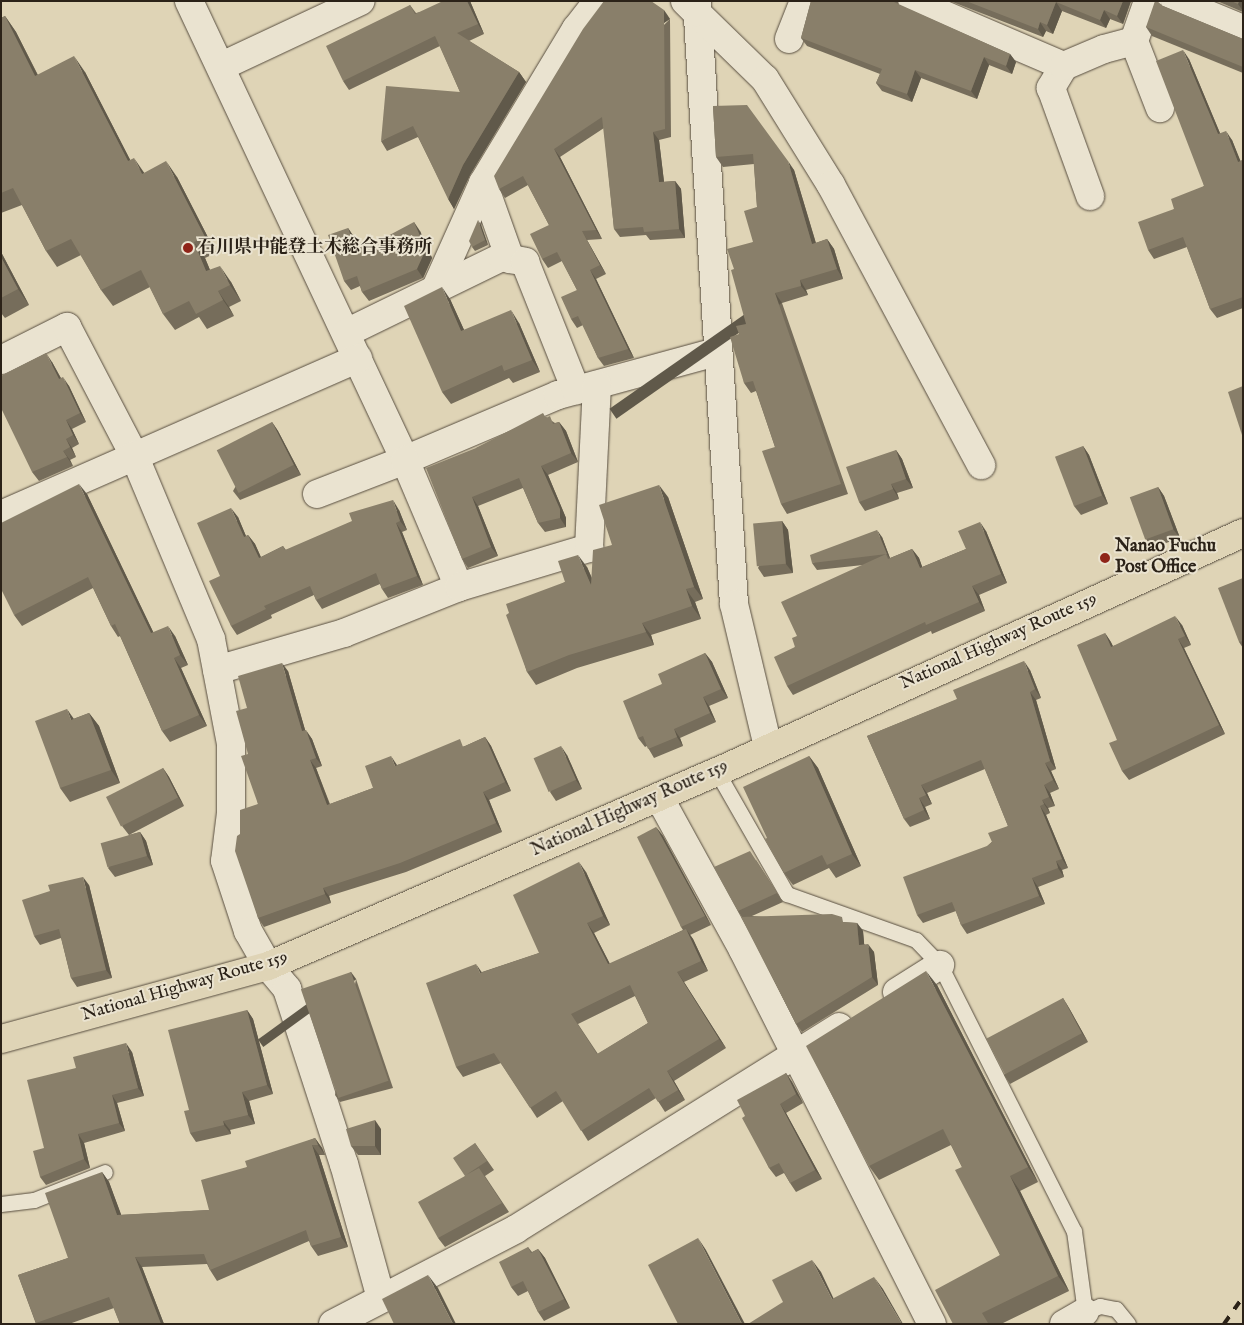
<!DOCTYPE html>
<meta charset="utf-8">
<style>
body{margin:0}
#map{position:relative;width:1244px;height:1325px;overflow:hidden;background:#dfd4b6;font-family:"IM FELL English","Noto Serif JP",serif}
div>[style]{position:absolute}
.roads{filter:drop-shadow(0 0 1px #584e40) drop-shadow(0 0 1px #584e40)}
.lane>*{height:15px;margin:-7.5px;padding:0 7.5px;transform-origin:7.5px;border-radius:7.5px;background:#eae3d0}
.street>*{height:28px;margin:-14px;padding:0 14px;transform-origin:14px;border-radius:14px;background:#eae3d0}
.secondary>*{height:28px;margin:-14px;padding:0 14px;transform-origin:14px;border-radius:14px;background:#eae3d0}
.highway>*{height:28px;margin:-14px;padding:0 14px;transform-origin:14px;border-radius:14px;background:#dfd4b6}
.rail>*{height:4px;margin-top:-2px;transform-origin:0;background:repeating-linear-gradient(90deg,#2b2218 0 9px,transparent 0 18px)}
.wall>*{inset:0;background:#766d5b}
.shaded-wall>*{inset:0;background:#60594a;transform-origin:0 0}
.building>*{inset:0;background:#897f6a;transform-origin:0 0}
.dots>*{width:14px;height:14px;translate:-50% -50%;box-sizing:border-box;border:2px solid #eae3d0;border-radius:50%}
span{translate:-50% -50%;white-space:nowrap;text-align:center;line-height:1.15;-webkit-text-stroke:4px #eae3d0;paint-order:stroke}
.poi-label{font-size:18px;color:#2b2218;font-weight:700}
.left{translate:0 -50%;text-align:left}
.street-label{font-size:18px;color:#2b2218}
.frame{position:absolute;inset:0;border:2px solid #2b2218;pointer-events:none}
</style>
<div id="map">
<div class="roads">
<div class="lane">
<div style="left:717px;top:772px;width:141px;rotate:60.2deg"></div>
<div style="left:787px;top:894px;width:137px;rotate:19.6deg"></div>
<div style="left:916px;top:940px;width:35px;rotate:46deg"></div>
<div style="left:940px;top:965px;width:298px;rotate:63.3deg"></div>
<div style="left:1074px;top:1231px;width:82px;rotate:82.3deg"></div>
<div style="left:1085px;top:1312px;width:16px;rotate:-22deg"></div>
<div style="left:1100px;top:1306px;width:16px;rotate:11deg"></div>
<div style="left:1116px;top:1309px;width:19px;rotate:51deg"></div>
<div style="left:1px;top:1204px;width:33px;rotate:-7deg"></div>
<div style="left:34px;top:1200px;width:76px;rotate:-21.5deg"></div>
</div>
<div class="street">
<div style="left:189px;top:1px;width:507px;rotate:64.8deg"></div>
<div style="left:405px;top:460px;width:166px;rotate:-23deg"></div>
<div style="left:558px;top:395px;width:164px;rotate:-15.2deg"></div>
<div style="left:697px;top:1px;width:604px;rotate:86.49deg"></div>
<div style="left:734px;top:604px;width:147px;rotate:76.6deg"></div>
<div style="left:912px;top:1px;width:165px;rotate:23.2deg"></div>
<div style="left:1064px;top:66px;width:26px;rotate:121deg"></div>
<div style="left:1051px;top:88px;width:115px;rotate:70.1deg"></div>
<div style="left:1175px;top:1px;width:74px;rotate:22.4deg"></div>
<div style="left:696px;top:12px;width:96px;rotate:44.2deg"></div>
<div style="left:765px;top:79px;width:125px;rotate:58.1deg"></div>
<div style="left:831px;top:185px;width:318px;rotate:61.8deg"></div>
<div style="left:789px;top:39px;width:41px;rotate:-68.5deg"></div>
<div style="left:1134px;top:41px;width:42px;rotate:-70.7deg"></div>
<div style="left:222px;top:66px;width:153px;rotate:-25.1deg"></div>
<div style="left:1064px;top:66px;width:43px;rotate:-23deg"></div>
<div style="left:1104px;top:49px;width:31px;rotate:-15deg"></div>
<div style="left:1134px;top:41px;width:72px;rotate:68.8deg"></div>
<div style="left:483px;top:183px;width:180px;rotate:-58.9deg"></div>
<div style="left:576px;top:29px;width:36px;rotate:-52deg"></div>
<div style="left:435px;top:290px;width:117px;rotate:-65.8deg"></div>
<div style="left:483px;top:183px;width:81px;rotate:70.4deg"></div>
<div style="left:346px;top:333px;width:174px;rotate:-26deg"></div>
<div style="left:502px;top:257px;width:24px;rotate:12deg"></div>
<div style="left:525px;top:262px;width:138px;rotate:68.3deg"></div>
<div style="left:1px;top:360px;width:74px;rotate:-26.6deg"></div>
<div style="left:67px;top:327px;width:144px;rotate:62.4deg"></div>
<div style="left:134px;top:455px;width:199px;rotate:67.3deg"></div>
<div style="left:211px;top:639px;width:107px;rotate:79.2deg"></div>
<div style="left:231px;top:744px;width:69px;rotate:90deg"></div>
<div style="left:231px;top:813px;width:48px;rotate:97.1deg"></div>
<div style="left:225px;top:861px;width:74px;rotate:71.8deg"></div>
<div style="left:248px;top:931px;width:40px;rotate:60.3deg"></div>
<div style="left:268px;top:966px;width:30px;rotate:50deg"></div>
<div style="left:287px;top:989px;width:184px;rotate:72deg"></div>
<div style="left:344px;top:1164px;width:139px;rotate:74.6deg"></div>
<div style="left:317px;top:494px;width:94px;rotate:-21.1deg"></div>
<div style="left:405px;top:460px;width:138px;rotate:67deg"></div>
<div style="left:1px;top:515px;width:390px;rotate:-23.7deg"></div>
<div style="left:217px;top:670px;width:132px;rotate:-16.2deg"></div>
<div style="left:344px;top:633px;width:124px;rotate:-21.8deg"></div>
<div style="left:459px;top:587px;width:136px;rotate:-16.7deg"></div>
<div style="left:589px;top:548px;width:163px;rotate:-87.2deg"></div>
<div style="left:659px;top:797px;width:175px;rotate:61.2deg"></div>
<div style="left:743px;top:950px;width:419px;rotate:63.2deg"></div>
<div style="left:897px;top:992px;width:51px;rotate:-32.1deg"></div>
<div style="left:333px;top:1324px;width:206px;rotate:-27.4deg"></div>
<div style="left:516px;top:1229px;width:381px;rotate:-32deg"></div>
<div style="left:1064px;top:1324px;width:24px;rotate:-30deg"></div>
</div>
<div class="secondary">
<div style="left:685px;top:1px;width:16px;rotate:45deg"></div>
</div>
<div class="highway">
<div style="left:1px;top:1039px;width:277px;rotate:-15.3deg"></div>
<div style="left:268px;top:966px;width:489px;rotate:-23.4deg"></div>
<div style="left:717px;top:772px;width:578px;rotate:-24.44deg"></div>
</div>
</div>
<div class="rail">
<div style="left:1224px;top:1324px;width:33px;rotate:-55deg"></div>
</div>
<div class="wall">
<div style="clip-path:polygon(470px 1px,484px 34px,469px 41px,519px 72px,526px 82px,470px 175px,454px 209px,418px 137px,387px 151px,381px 141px,460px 92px,440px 46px,349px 90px,343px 81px,410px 5px,416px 13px)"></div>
<div style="clip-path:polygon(811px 1px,898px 1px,899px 5px,1010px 54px,1016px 62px,1012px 74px,989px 65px,977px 99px,921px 78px,912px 102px,882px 91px,876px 83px,880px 74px,807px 46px,801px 38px)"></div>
<div style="clip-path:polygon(950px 1px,1131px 1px,1123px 24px,1110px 19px,1106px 28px,1062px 11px,1053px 34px,1046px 31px,1043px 37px)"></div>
<div style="clip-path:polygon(1217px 1px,1243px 1px,1243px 12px)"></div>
<div style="clip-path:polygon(1163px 6px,1243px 39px,1243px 73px,1152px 36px,1146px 27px)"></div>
<div style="clip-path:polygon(5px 16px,16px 32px,38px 75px,85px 72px,130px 160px,144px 173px,177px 177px,216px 253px,205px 258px,210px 270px,231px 282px,241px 301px,229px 307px,234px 316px,207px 329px,199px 317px,175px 330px,163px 314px,150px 287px,113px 306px,101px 290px,81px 255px,57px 267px,46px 251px,22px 205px,1px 213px,1px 18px)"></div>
<div style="clip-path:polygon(670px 19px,671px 137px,659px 140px,664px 182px,675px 181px,681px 189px,685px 238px,650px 240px,646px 235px,620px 237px,614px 229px,604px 128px,560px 157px,602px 239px,587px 240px,606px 274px,596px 279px,634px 358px,604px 366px,598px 358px,583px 325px,577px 328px,571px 319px,577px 290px,562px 261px,548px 268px,542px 259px,549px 225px,528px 185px,505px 198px,499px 189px)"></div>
<div style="clip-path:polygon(1189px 59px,1220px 133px,1232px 140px,1240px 161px,1243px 160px,1243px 308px,1217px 318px,1210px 309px,1187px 247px,1154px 259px,1148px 250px,1174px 209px,1204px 186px)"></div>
<div style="clip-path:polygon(713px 106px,794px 170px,816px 243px,827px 239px,834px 249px,843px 279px,806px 290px,808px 295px,782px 303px,848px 494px,787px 514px,781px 504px,775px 447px,756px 391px,751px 393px,744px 383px,739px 334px,746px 324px,734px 269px,753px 242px,757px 207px,754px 164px,723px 167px,716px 157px)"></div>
<div style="clip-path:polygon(481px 225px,488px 245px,475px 251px,472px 247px)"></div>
<div style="clip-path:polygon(348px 228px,354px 237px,357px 244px,368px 246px,420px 231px,432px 258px,423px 278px,369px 301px,362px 292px,360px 286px,351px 290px,344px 281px)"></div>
<div style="clip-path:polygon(1px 252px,29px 305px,5px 318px,1px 313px)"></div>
<div style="clip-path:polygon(450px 299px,464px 330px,519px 323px,540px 372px,513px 383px,509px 378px,451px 404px,442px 392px)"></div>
<div style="clip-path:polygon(52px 362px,61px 378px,69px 386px,86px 422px,72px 429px,79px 444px,72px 448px,76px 457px,70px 460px,73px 466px,39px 481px,32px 472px)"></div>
<div style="clip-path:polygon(546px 417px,555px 423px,559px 422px,566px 431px,578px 462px,548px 475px,566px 518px,566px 527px,545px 532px,538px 523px,523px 488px,478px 506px,498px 556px,468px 568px,462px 559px,476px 448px)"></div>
<div style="clip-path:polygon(272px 422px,278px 431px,301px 475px,240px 500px,233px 491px)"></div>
<div style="clip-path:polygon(1083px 446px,1089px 455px,1108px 504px,1081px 515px,1074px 506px)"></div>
<div style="clip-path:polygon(896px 450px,902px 459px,913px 488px,897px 493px,899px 499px,865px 511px,859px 502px)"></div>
<div style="clip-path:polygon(1158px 487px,1164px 496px,1180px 538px,1152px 548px,1146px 539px)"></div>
<div style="clip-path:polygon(87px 494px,153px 632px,175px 636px,188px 665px,181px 668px,207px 726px,170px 742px,162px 731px,120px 636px,118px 637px,111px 626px,93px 588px,22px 626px,14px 615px)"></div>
<div style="clip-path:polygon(668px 497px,703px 599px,695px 602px,701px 619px,651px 635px,654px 645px,577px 668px,536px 685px,527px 672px,509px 613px,565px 582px,587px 567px,592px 578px,612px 545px)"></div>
<div style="clip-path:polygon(399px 510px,407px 530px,402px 532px,423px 585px,388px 598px,382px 589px,380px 584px,322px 609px,316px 600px,314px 595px,271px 615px,272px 618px,237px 635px,231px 626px,220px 576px,238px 517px,246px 536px,248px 535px,255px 544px,261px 557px,283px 546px,286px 550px)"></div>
<div style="clip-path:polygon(782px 521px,788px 530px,793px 573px,764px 577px,758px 568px)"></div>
<div style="clip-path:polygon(986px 531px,1007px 583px,979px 595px,985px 611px,932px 634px,931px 631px,793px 695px,787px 686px,797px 636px,863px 565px,817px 570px,812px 563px,882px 537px,890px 558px,912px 549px,919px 558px,922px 567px,966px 549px)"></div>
<div style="clip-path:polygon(1243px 578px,1243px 648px,1239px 642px)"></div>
<div style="clip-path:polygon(1182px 625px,1191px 645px,1184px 648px,1225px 734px,1129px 780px,1122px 771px,1117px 740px,1105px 633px,1113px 646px)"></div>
<div style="clip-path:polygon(705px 653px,712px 662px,728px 698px,709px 706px,716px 722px,680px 738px,683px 746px,654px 758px,647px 746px,645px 747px,638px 738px,662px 684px)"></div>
<div style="clip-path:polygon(1030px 670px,1041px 698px,1036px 700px,1056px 769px,1051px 771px,1059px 789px,1050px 793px,1055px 806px,1048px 808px,1050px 813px,1046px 815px,1068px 868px,1062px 870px,1064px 877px,1038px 887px,1045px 904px,967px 934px,961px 925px,956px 911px,923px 923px,917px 915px,1008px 826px,985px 769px,927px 793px,932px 804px,925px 807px,930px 819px,910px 827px,904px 819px,867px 736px)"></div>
<div style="clip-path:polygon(288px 671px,305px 730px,312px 739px,322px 766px,316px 768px,330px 804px,373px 788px,397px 765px,465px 746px,485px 737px,491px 746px,511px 791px,489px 800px,502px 832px,406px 872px,329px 896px,331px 903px,264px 927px,258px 918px,240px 834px,258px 804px,248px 754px)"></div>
<div style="clip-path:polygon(89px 713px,99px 726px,120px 783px,70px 802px,60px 788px,73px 719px)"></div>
<div style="clip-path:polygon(567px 755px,582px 789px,556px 801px,550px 792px)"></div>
<div style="clip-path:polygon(809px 756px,818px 768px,861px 866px,836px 878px,829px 868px,793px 885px,784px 873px,767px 838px)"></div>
<div style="clip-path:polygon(163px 768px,169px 777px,184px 806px,129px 835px,140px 832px,146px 841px,153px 865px,115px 877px,108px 868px,129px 835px,122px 826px)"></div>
<div style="clip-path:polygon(evenodd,656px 827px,663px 836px,711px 925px,690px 935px,693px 939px,708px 971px,684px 982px,726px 1048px,674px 1081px,685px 1100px,665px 1112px,656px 1098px,588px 1141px,563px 1101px,537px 1118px,501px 1063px,463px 1077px,456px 1067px,482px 972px,539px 953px,586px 872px,610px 925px,594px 933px,610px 964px,683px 930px,681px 927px,656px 827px,635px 996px,648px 1023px,598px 1054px,578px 1024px,635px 996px)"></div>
<div style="clip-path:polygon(756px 860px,783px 902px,752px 916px,857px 923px,863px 931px,864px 944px,874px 952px,878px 985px,802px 1032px,796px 1024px,742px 917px,738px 911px)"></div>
<div style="clip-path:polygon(89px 885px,112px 978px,77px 987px,71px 978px,61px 938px,40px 945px,34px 936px)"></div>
<div style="clip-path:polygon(356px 979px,393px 1088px,340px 1102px,335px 1095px)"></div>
<div style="clip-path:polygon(937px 985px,1038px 1182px,1020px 1191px,1069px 1291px,1001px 1324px,953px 1324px,1000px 1255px,962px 1167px,951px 1145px,879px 1180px,869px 1166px)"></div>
<div style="clip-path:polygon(1063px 998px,1069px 1008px,1088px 1042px,1010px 1084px,1004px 1075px)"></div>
<div style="clip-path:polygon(247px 1010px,253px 1019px,273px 1094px,249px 1101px,255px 1124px,230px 1130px,231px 1134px,196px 1142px,190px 1133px,189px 1110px)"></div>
<div style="clip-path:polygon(132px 1052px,144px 1096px,117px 1103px,125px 1131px,84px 1143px,90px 1168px,46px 1185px,40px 1177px,44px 1148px,76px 1068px)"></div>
<div style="clip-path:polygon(786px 1073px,792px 1082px,803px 1103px,786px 1113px,822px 1179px,796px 1192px,790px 1183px,784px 1173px,776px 1177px,769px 1168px,745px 1116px)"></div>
<div style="clip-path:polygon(381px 1129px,381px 1155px,358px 1155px,351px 1146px)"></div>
<div style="clip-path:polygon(315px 1138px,322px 1148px,325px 1155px,319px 1155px,348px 1247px,318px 1256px,311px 1246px,309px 1241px,217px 1281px,210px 1270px,207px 1264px,142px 1267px,164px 1324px,120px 1324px,114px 1308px,69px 1324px,36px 1324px,18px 1275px,68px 1258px,102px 1172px,109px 1182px,121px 1215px,209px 1210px,247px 1167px)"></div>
<div style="clip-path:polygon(475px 1143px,494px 1170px,485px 1176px,509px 1212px,445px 1247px,438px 1238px,465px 1176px)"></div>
<div style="clip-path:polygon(528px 1247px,532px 1252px,538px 1249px,545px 1258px,570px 1308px,544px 1321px,538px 1312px,528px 1291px,518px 1296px,511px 1287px)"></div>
</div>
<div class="shaded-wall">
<div style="clip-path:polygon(467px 1px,470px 1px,484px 34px,478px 24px)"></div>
<div style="clip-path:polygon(1123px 1px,1131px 1px,1123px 24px,1117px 16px)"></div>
<div style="clip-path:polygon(1239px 1px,1243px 1px,1243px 11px,1238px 4px)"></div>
<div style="clip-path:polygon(1056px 2px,1062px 11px,1053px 34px,1047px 25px)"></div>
<div style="left:664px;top:10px;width:11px;height:119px;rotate:56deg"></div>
<div style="clip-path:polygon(1104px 10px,1110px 19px,1106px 28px,1100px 20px)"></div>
<div style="clip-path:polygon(5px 16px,16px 32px,46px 92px,35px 76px)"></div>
<div style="clip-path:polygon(1040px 22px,1046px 31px,1043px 37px,1038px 29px)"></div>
<div style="clip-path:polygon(1183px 50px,1189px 59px,1224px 143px,1218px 134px)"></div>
<div style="clip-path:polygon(1010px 54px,1016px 62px,1012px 74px,1006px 66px)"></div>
<div style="clip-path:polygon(74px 56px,85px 72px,139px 177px,128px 161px)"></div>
<div style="clip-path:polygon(984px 57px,989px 65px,977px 99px,971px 91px)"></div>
<div style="clip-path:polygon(915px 70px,921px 78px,912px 102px,907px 94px)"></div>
<div style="clip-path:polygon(519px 72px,526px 82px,470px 175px,454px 209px,448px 199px,463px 165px)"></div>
<div style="clip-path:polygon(1226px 131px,1232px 140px,1243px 167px,1238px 162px)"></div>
<div style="clip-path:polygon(653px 132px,659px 140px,665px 190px,659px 182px)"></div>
<div style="clip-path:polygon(554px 149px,560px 157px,602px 239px,596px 230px)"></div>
<div style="clip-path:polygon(134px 158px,145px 174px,142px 174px)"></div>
<div style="clip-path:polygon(166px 161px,177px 177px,216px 253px,205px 237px)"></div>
<div style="clip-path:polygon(788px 161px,794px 170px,819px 254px,812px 244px)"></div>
<div style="clip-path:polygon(675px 181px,681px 189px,685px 238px,679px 229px)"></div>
<div style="clip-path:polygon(478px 220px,481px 225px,488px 245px,485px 240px)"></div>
<div style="clip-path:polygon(414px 222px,420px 231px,432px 258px,423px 278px,417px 269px)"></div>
<div style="clip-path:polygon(348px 228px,354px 237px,360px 254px,354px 245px)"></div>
<div style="clip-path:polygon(582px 231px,587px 240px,606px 274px,600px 265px)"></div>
<div style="clip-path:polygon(827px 239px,834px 249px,843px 279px,837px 269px)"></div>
<div style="clip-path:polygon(194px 242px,205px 258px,217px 287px,206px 271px)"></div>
<div style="clip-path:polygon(1px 252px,29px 305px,18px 289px,1px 257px)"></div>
<div style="clip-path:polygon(220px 266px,231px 282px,241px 301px,230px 285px)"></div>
<div style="clip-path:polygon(590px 270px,596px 279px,634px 358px,628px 349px)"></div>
<div style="clip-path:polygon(800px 280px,806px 290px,808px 295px,801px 286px)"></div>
<div style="clip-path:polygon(442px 287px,450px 299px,470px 343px,461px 331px)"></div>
<div style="clip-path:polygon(218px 291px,229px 307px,234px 316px,223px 300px)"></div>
<div style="left:775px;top:293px;width:12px;height:202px;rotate:55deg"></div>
<div style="clip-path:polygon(511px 310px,519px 323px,540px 372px,532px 360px)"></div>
<div style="clip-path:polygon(46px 353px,52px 362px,66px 388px,59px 379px)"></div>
<div style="clip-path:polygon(63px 377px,69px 386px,86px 422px,80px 413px)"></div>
<div style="clip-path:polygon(66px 420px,72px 429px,79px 444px,73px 435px)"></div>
<div style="clip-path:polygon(272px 422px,278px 431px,301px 475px,294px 465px)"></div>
<div style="clip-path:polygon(559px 422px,566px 431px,578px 462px,571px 453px)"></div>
<div style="clip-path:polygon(66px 439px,72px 448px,76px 457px,70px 447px)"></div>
<div style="clip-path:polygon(1083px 446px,1089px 455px,1108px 504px,1102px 495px)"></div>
<div style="clip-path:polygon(896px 450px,902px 459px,913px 488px,906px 479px)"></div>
<div style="clip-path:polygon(63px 451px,70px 460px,73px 466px)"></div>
<div style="clip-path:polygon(541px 466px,548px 475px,566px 518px,566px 527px,560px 518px)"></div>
<div style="clip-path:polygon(79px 484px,87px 494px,159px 644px,151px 633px)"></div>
<div style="clip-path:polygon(891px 484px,897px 493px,899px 499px,893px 489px)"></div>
<div style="clip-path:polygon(659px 485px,668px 497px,703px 599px,694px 587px)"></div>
<div style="clip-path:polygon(1158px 487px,1164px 496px,1180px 538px,1173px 529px)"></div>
<div style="clip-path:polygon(472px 497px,478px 506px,498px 556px,491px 547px)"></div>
<div style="clip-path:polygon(393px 500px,399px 510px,407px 530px,400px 521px)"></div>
<div style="clip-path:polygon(231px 508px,238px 517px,250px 546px,244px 537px)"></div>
<div style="clip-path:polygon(782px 521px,788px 530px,793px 573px,786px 564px)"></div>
<div style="clip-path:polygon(980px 522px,986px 531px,1007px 583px,1001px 574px)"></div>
<div style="clip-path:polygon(396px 523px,402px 532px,423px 585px,417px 576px)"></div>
<div style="clip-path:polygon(877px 530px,882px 537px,891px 561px,887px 554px)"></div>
<div style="clip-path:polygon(248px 535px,255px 544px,265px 567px,259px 558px)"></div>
<div style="clip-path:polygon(912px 549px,919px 558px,926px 577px,920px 568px)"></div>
<div style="clip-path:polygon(578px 555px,587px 567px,600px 598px,591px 585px)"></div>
<div style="clip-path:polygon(972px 586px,979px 595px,985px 611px,979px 602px)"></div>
<div style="clip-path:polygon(686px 589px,695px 602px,701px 619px,692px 606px)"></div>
<div style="clip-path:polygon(1175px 616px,1182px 625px,1191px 645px,1185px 636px)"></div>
<div style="clip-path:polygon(642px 623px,651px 635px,654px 645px,646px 632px)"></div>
<div style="clip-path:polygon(168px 626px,175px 636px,188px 665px,180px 655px)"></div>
<div style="clip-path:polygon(1105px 633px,1111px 642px,1117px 656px,1111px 647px)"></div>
<div style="clip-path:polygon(1178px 639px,1184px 648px,1225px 734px,1219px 725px)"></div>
<div style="clip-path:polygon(705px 653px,712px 662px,728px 698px,721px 689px)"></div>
<div style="clip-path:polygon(174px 658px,181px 668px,207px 726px,199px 715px)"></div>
<div style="clip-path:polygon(1024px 661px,1030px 670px,1041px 698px,1035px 689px)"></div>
<div style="clip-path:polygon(282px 663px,288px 671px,308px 740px,302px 731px)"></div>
<div style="clip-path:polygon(1030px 692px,1036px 700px,1056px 769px,1050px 761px)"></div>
<div style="clip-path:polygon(703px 697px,709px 706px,716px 722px,710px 713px)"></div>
<div style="clip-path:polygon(67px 709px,76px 722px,71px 720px)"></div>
<div style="clip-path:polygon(89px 713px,99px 726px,120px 783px,111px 770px)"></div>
<div style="clip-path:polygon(674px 729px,680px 738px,683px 746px,677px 737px)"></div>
<div style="clip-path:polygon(306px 730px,312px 739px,322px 766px,316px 758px)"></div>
<div style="clip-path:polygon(485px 737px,491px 746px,511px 791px,505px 782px)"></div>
<div style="clip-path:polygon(561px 746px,567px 755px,582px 789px,576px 780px)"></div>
<div style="clip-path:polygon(391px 756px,397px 765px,401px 775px,395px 766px)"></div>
<div style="clip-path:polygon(809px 756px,818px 768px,861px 866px,852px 854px)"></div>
<div style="clip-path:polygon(310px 760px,316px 768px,333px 814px,327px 805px)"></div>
<div style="clip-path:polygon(1045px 763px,1051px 771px,1059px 789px,1053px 780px)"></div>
<div style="clip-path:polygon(163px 768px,169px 777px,184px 806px,178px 797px)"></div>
<div style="clip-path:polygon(921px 785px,927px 793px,932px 804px,926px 795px)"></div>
<div style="clip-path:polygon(1044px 785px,1050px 793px,1055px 806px,1049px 797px)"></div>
<div style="clip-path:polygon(483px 792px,489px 800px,502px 832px,496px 823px)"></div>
<div style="clip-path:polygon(919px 798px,925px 807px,930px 819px,924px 810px)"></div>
<div style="clip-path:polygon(1042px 800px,1048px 808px,1050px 813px,1044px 804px)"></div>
<div style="clip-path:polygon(1040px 806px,1046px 815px,1068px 868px,1062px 859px)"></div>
<div style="clip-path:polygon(656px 827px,663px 836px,711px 925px,705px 916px)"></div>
<div style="clip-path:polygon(140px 832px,146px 841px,153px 865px,147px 856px)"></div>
<div style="clip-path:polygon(1056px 861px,1062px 870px,1064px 877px,1058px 868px)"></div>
<div style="clip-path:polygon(579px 862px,586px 872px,610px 925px,603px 916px)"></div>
<div style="clip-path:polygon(83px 877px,89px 885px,112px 978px,106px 970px)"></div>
<div style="clip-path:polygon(1032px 878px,1038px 887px,1045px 904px,1039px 896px)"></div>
<div style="clip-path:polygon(323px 888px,329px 896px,331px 903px,325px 894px)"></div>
<div style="clip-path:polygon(587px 923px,594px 933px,615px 974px,608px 964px)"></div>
<div style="clip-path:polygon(857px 923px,863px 931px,865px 953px,859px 945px)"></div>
<div style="clip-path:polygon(686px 929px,693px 939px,708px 971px,701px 961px)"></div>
<div style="clip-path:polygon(868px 944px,874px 952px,878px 985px,872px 977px)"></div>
<div style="clip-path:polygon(476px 964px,483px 974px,480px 973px)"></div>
<div style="clip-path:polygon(926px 971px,937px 985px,1038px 1182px,1028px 1167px)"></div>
<div style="left:351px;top:972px;width:9px;height:115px;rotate:54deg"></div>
<div style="clip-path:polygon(677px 972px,684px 982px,726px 1048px,719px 1039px)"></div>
<div style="clip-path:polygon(1063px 998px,1069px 1008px,1088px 1042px,1082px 1033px)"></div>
<div style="clip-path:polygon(247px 1010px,253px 1019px,273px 1094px,267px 1085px)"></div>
<div style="clip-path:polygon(126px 1043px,132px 1052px,144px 1096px,138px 1088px)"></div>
<div style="clip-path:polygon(667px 1071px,674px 1081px,685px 1100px,678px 1090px)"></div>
<div style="clip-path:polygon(786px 1073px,792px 1082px,803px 1103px,796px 1094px)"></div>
<div style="clip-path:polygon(242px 1092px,249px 1101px,255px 1124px,248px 1115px)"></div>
<div style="clip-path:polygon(112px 1095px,117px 1103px,125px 1131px,119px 1123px)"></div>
<div style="clip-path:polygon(780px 1104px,786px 1113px,822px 1179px,815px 1170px)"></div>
<div style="clip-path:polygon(375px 1120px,381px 1129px,381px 1155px,375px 1146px)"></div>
<div style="clip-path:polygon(223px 1121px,230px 1130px,231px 1134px,224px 1125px)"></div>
<div style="clip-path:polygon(78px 1134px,84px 1143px,90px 1168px,84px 1159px)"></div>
<div style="clip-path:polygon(315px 1138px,322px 1148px,325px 1155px,318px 1145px)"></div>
<div style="clip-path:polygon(312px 1145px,319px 1155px,348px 1247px,341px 1237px)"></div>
<div style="clip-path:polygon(102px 1172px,109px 1182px,125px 1225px,117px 1215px)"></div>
<div style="clip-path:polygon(1010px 1176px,1020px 1191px,1069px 1291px,1058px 1276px)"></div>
<div style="clip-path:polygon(698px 1238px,706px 1250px,745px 1324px,742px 1324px)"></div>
<div style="clip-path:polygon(538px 1249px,545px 1258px,570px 1308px,564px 1299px)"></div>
<div style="clip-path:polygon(135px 1257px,142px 1267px,164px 1324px,161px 1324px)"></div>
<div style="clip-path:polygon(812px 1260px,821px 1272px,840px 1312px,832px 1299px)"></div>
<div style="clip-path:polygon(428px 1275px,438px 1288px,456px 1324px,453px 1324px)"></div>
<div style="clip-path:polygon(874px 1277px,883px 1289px,903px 1324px,902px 1324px)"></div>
</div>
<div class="building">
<div style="clip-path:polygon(443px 1px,467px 1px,478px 24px,457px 33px,519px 72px,463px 165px,448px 199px,413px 126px,381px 141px,386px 86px,460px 92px,435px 36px,343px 81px,326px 46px,410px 5px,415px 14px)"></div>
<div style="clip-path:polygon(604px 1px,651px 1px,664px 10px,665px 129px,653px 132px,659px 182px,675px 181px,679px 229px,644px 232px,643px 227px,614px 229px,602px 117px,554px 149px,596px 230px,582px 231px,600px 265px,590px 270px,628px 349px,598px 358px,578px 316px,571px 319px,561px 297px,577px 290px,557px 252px,542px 259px,530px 234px,549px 225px,523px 176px,499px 189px,494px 176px,583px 29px)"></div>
<div style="clip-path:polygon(811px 1px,894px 1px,894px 2px,1010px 54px,1006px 66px,984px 57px,971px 91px,915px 70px,907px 94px,876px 83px,882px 69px,801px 38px)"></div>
<div style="clip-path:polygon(966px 1px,1123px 1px,1117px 16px,1104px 10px,1100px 20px,1056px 2px,1047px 25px,1040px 22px,1038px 29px)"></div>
<div style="clip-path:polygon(1155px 1px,1157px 1px,1163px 6px,1243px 39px,1243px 67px,1146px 27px)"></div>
<div style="clip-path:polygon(1231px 1px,1239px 1px,1238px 4px)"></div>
<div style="clip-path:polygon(5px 16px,35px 76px,74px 56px,128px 161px,134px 158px,142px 174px,166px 161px,205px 237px,194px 242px,206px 271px,220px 266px,230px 285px,218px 291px,223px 300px,196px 314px,189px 301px,163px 314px,141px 270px,101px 290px,71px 239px,46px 251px,13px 188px,1px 193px,1px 18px)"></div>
<div style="clip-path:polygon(1183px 50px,1218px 134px,1226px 131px,1238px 162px,1243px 160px,1243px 297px,1210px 309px,1183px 237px,1148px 250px,1138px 222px,1174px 209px,1171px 199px,1204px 186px,1156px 61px)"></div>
<div style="clip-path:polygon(747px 105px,788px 161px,812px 244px,827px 239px,837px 269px,800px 280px,801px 286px,775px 293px,841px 484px,781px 504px,762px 451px,775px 447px,753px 381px,744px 383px,730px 337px,739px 334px,736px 326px,746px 324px,731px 270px,734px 269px,727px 249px,753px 242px,744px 211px,757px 207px,753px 154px,716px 157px,713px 106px)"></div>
<div style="clip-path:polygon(478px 220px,485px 240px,472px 247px,469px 241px)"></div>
<div style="clip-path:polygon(414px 222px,426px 249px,417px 269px,362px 292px,357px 276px,344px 281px,328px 235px,348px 228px,354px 245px,365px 241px,367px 247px)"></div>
<div style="clip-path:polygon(1px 257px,18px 289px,1px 298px)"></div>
<div style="clip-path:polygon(442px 287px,461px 331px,511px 310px,532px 360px,504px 371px,502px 365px,442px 392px,404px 306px)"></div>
<div style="clip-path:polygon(46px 353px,59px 379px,63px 377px,80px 413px,66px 420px,73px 435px,66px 439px,70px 447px,63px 451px,67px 457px,32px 472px,1px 408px,1px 376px)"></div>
<div style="clip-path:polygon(1243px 386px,1243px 438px,1228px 392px)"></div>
<div style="clip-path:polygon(543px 413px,546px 418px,550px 416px,553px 424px,559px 422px,571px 453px,541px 466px,560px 509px,560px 518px,538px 523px,519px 478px,472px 497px,491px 547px,462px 559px,426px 468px,476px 448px)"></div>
<div style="left:272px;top:422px;width:48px;height:62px;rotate:63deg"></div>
<div style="left:1083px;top:446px;width:53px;height:30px;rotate:69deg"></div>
<div style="clip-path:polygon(896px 450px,906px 479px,891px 484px,893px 489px,859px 502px,846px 467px)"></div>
<div style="clip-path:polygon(79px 484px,151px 633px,168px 626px,180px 655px,174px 658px,199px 715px,162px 731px,115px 624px,111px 626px,88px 577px,14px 615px,1px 589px,1px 523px)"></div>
<div style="clip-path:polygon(659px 485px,694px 587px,686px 589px,692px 606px,642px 623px,646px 632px,569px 655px,527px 672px,506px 615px,509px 613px,506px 604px,565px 582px,558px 561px,578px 555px,591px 585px,593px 550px,612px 545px,599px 505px)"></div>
<div style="left:1158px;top:487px;width:45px;height:30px;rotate:70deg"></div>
<div style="clip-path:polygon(393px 500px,400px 521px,396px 523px,417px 576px,382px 589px,376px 573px,316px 600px,310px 586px,264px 606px,266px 609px,231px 626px,209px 581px,220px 576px,197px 523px,231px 508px,244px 537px,248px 535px,259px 558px,283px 546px,285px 550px,352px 521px,349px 513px)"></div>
<div style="left:782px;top:521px;width:43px;height:29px;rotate:85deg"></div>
<div style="clip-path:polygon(980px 522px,1001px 574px,972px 586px,979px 602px,926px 625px,925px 622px,787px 686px,774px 657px,795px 647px,792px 638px,797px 636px,781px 602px,886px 554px,888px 559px,912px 549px,920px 568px,966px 549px,958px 531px)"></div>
<div style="clip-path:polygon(877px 530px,887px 554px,812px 563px,810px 555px)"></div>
<div style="clip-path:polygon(1243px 578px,1243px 641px,1239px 642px,1218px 588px)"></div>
<div style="clip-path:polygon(1175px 616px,1185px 636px,1178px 639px,1219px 725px,1122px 771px,1109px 743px,1117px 740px,1077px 645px,1105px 633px,1111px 647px)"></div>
<div style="clip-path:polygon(705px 653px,721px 689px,703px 697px,710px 713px,674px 729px,677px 737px,648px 749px,643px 736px,638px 738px,623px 701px,662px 684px,658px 674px)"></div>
<div style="clip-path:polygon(1024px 661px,1035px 689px,1030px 692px,1050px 761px,1045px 763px,1053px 780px,1044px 785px,1049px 797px,1042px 800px,1044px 804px,1040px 806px,1062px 859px,1056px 861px,1058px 868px,1032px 878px,1039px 896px,961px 925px,952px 902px,917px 915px,903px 877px,987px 846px,992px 842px,988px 833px,1008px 826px,981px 760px,921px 785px,926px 795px,919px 798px,924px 810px,904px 819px,867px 736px,957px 699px,953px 690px)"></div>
<div style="clip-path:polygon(282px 663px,302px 731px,306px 730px,316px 758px,310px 760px,327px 805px,373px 788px,365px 766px,391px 756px,395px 766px,460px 739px,463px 747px,485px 737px,505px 782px,483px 792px,496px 823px,400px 863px,323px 888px,325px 894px,258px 918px,235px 851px,237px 836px,240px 834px,240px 810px,258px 804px,241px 756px,248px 754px,236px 711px,247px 708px,238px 676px)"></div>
<div style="clip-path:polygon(67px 709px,71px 720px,89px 713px,111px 770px,60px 788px,35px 721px)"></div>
<div style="left:561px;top:746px;width:37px;height:30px;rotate:66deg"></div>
<div style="clip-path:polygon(809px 756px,852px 854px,827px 865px,822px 855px,784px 873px,765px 839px,767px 838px,743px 787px)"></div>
<div style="left:163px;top:768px;width:33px;height:64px;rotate:63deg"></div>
<div style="clip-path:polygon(656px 827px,705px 916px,681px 927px,637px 837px)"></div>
<div style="left:140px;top:832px;width:25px;height:41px;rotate:74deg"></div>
<div style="clip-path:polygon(750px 851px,777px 893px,738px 911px,714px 867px)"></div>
<div style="clip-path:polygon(evenodd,579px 862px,603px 916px,587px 923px,608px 964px,686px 929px,701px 961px,677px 972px,719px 1039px,667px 1071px,678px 1090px,658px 1102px,649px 1088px,581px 1131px,556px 1091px,530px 1108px,494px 1053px,456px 1067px,426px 983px,476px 964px,480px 973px,539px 953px,513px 895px,579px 862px,630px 985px,648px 1023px,597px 1054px,571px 1014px,630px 985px)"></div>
<div style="clip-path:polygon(83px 877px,106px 970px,71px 978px,59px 929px,34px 936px,22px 900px,50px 891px,48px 885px)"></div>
<div style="clip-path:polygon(832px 914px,842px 917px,843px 922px,857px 923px,859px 945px,868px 944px,872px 977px,796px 1024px,741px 917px)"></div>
<div style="clip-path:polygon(926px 971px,1028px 1167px,1010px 1176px,1058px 1276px,982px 1313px,988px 1323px,987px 1324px,953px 1324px,935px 1290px,1000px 1255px,955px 1170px,962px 1167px,943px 1129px,869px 1166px,806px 1046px)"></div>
<div style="left:351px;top:972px;width:115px;height:53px;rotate:71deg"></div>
<div style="left:1063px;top:998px;width:40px;height:87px;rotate:62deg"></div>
<div style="clip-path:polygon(247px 1010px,267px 1085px,242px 1092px,248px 1115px,223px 1121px,224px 1125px,190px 1133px,184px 1111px,189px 1110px,168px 1030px)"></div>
<div style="clip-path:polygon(126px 1043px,138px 1088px,112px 1095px,119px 1123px,78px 1134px,84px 1159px,40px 1177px,33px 1151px,44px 1148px,27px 1080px,76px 1068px,73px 1057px)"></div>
<div style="clip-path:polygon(786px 1073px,796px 1094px,780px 1104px,815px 1170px,790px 1183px,779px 1163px,769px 1168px,742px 1118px,745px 1116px,737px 1100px)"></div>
<div style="clip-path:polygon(375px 1120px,375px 1146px,351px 1146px,346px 1129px)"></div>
<div style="clip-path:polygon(315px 1138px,318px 1145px,312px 1145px,341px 1237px,311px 1246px,306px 1230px,210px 1270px,204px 1254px,135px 1257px,161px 1324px,120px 1324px,109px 1297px,36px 1323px,18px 1275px,68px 1258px,45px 1193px,102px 1172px,117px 1215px,209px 1210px,201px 1180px,247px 1167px,245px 1161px)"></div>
<div style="clip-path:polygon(475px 1143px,487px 1161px,466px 1175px,479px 1168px,502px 1203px,438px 1238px,418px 1202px,465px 1176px,453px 1158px)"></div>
<div style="clip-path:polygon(698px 1238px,742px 1324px,678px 1324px,648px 1265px)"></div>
<div style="clip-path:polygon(528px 1247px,531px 1253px,538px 1249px,564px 1299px,538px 1312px,523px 1281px,511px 1287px,499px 1262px)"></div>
<div style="clip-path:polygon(812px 1260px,832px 1299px,874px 1277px,902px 1324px,748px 1324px,783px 1302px,772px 1280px)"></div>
<div style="clip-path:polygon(428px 1275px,453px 1324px,394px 1324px,382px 1299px)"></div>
</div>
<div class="dots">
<div style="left:188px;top:248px;background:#8f2418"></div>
<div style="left:1105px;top:558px;background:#8f2418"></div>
</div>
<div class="poi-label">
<span class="left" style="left:198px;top:248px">石川県中能登土木総合事務所</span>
<span class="left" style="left:1115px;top:558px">Nanao Fuchu<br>Post Office</span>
</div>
<div class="street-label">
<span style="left:999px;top:642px;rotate:-24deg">National Highway Route 159</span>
<span style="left:630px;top:809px;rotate:-24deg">National Highway Route 159</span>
<span style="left:185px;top:987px;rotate:-16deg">National Highway Route 159</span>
</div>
<div class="frame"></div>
</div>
